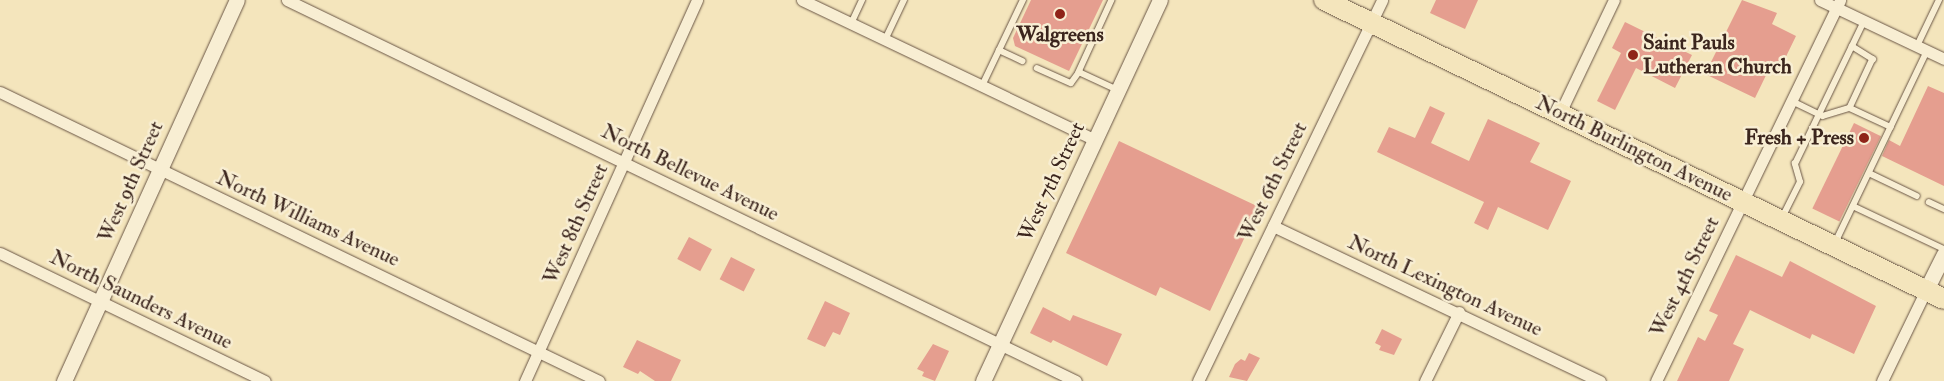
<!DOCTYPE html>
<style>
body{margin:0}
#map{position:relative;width:1944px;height:381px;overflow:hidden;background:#f4e5bc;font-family:"IM FELL Double Pica",serif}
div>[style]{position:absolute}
.building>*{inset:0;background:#e59e8f;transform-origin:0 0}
.roads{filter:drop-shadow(0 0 1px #695545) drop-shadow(0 0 1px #695545)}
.lane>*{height:5.5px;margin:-2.75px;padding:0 2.75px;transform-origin:2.75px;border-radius:2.75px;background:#f8eed3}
.street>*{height:11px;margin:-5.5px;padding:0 5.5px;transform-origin:5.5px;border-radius:5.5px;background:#f8eed3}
.secondary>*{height:15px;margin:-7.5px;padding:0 7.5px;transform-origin:7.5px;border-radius:7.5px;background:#f8eed3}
.highway>*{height:20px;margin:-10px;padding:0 10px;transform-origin:10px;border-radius:10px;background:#f4e5bc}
.dots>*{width:14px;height:14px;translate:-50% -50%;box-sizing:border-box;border:2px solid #f8eed3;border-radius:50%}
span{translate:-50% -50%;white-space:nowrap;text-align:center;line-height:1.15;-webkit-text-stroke:5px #f8eed3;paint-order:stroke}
.poi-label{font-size:21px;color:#3b251d;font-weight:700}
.left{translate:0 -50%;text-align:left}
.right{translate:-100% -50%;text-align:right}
.street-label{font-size:21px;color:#3b251d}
</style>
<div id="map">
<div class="building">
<div style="clip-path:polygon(1031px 0,1103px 0,1069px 71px,1015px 46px,1013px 38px)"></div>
<div style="clip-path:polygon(1436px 0,1478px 0,1465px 29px,1430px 13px)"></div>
<div style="clip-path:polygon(1742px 0,1777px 13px,1772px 24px,1796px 36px,1779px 71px,1770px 67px,1755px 98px,1705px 74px)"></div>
<div style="clip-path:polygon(1625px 22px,1692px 55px,1675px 88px,1636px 68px,1615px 110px,1597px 101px,1621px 53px,1612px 48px)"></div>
<div style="clip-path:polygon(1928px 86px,1944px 93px,1944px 186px,1882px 156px,1889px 140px,1900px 146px)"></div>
<div style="clip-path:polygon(1430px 106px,1445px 113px,1431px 143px,1469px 161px,1488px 119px,1540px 143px,1530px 162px,1571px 181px,1548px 230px,1498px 207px,1488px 230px,1474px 223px,1484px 202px,1377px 152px,1389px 127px,1415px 138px)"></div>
<div style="left:1854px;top:123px;width:30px;height:95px;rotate:26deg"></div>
<div style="clip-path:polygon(1119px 141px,1259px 207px,1210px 311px,1160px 287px,1156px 296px,1066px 253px)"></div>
<div style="left:689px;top:237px;width:26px;height:25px;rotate:28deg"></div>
<div style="clip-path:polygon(1736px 255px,1782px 277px,1790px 261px,1876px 306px,1854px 354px,1812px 334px,1810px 339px,1750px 310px,1733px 344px,1744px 349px,1729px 381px,1677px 381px,1698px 337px,1705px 341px,1718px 315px,1709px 311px)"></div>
<div style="left:731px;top:257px;width:27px;height:25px;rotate:27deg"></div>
<div style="clip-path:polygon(825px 301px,850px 313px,840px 335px,833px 332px,825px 347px,807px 339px)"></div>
<div style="clip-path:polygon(1043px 307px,1070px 321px,1073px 315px,1122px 334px,1107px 366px,1053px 340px,1051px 343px,1030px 333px)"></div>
<div style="clip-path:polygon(1382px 329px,1402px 339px,1394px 355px,1379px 350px,1381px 346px,1375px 343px)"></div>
<div style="clip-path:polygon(637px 340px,681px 360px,671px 381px,655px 381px,640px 371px,638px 374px,623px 367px)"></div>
<div style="clip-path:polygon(933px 344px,949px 351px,935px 381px,922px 376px,924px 372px,917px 369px)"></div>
<div style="clip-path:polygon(1249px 353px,1260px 358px,1247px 381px,1229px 377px,1235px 364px,1241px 359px,1245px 361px)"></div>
</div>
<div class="roads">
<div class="lane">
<div style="left:1112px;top:0;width:79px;rotate:114.6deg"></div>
<div style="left:1079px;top:72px;width:43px;rotate:24.8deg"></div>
<div style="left:851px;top:24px;width:26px;rotate:-65deg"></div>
<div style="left:885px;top:40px;width:44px;rotate:-64.6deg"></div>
<div style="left:1852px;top:46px;width:25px;rotate:32deg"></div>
<div style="left:1873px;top:59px;width:54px;rotate:115.1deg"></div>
<div style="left:1850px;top:108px;width:45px;rotate:24.9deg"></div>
<div style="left:1917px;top:46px;width:51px;rotate:-64.4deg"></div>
<div style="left:999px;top:50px;width:26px;rotate:25deg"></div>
<div style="left:1037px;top:68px;width:37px;rotate:24deg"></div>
<div style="left:1071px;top:83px;width:14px;rotate:-54deg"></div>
<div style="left:982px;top:86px;width:95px;rotate:-64.5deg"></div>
<div style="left:1792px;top:101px;width:34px;rotate:26deg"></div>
<div style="left:1823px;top:116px;width:28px;rotate:-17deg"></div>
<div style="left:1869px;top:173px;width:53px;rotate:25.6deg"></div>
<div style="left:1929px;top:202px;width:17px;rotate:25deg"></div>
<div style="left:1853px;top:206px;width:101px;rotate:25.3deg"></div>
<div style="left:1782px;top:218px;width:40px;rotate:-63.4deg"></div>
<div style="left:1800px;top:182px;width:19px;rotate:-106deg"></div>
<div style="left:1795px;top:164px;width:159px;rotate:-64.2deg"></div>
<div style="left:1835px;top:243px;width:213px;rotate:-64.4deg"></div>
</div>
<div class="street">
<div style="left:287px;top:0;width:876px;rotate:25.78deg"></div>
<div style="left:802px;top:0;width:325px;rotate:25.5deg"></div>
<div style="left:1820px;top:0;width:137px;rotate:25.4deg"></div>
<div style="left:0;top:92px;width:665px;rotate:25.76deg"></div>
<div style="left:1560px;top:113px;width:125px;rotate:-64.5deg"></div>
<div style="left:1273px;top:226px;width:362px;rotate:25.4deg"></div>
<div style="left:0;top:253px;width:294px;rotate:25.8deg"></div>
<div style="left:525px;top:381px;width:418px;rotate:-65.7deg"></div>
<div style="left:1198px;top:381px;width:423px;rotate:-64.2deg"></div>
<div style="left:1425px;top:381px;width:77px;rotate:-63.8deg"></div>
<div style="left:1656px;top:381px;width:423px;rotate:-64.2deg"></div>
<div style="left:1882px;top:381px;width:101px;rotate:-64.2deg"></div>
</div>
<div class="secondary">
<div style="left:1926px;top:290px;width:40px;rotate:-63.4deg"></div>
<div style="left:64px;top:381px;width:418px;rotate:-65.6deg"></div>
<div style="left:983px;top:381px;width:420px;rotate:-65.1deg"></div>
</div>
<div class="highway">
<div style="left:1324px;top:0;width:688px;rotate:25.75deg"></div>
</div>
</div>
<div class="dots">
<div style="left:1060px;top:14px;background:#8f2418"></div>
<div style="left:1633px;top:55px;background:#8f2418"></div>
<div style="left:1864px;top:138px;background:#8f2418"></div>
</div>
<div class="poi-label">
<span style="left:1060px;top:35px">Walgreens</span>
<span class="left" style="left:1643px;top:55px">Saint Pauls<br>Lutheran Church</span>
<span class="right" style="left:1854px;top:138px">Fresh + Press</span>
</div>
<div class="street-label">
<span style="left:1634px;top:149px;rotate:26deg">North Burlington Avenue</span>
<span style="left:690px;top:173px;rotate:26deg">North Bellevue Avenue</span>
<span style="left:131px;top:182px;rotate:-66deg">West 9th Street</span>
<span style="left:1052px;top:182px;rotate:-65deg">West 7th Street</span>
<span style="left:1273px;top:182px;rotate:-64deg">West 6th Street</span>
<span style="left:308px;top:219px;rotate:25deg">North Williams Avenue</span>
<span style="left:576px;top:224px;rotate:-66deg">West 8th Street</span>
<span style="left:1685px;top:277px;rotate:-64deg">West 4th Street</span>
<span style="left:1445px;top:286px;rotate:25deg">North Lexington Avenue</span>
<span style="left:141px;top:300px;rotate:26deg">North Saunders Avenue</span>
</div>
</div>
